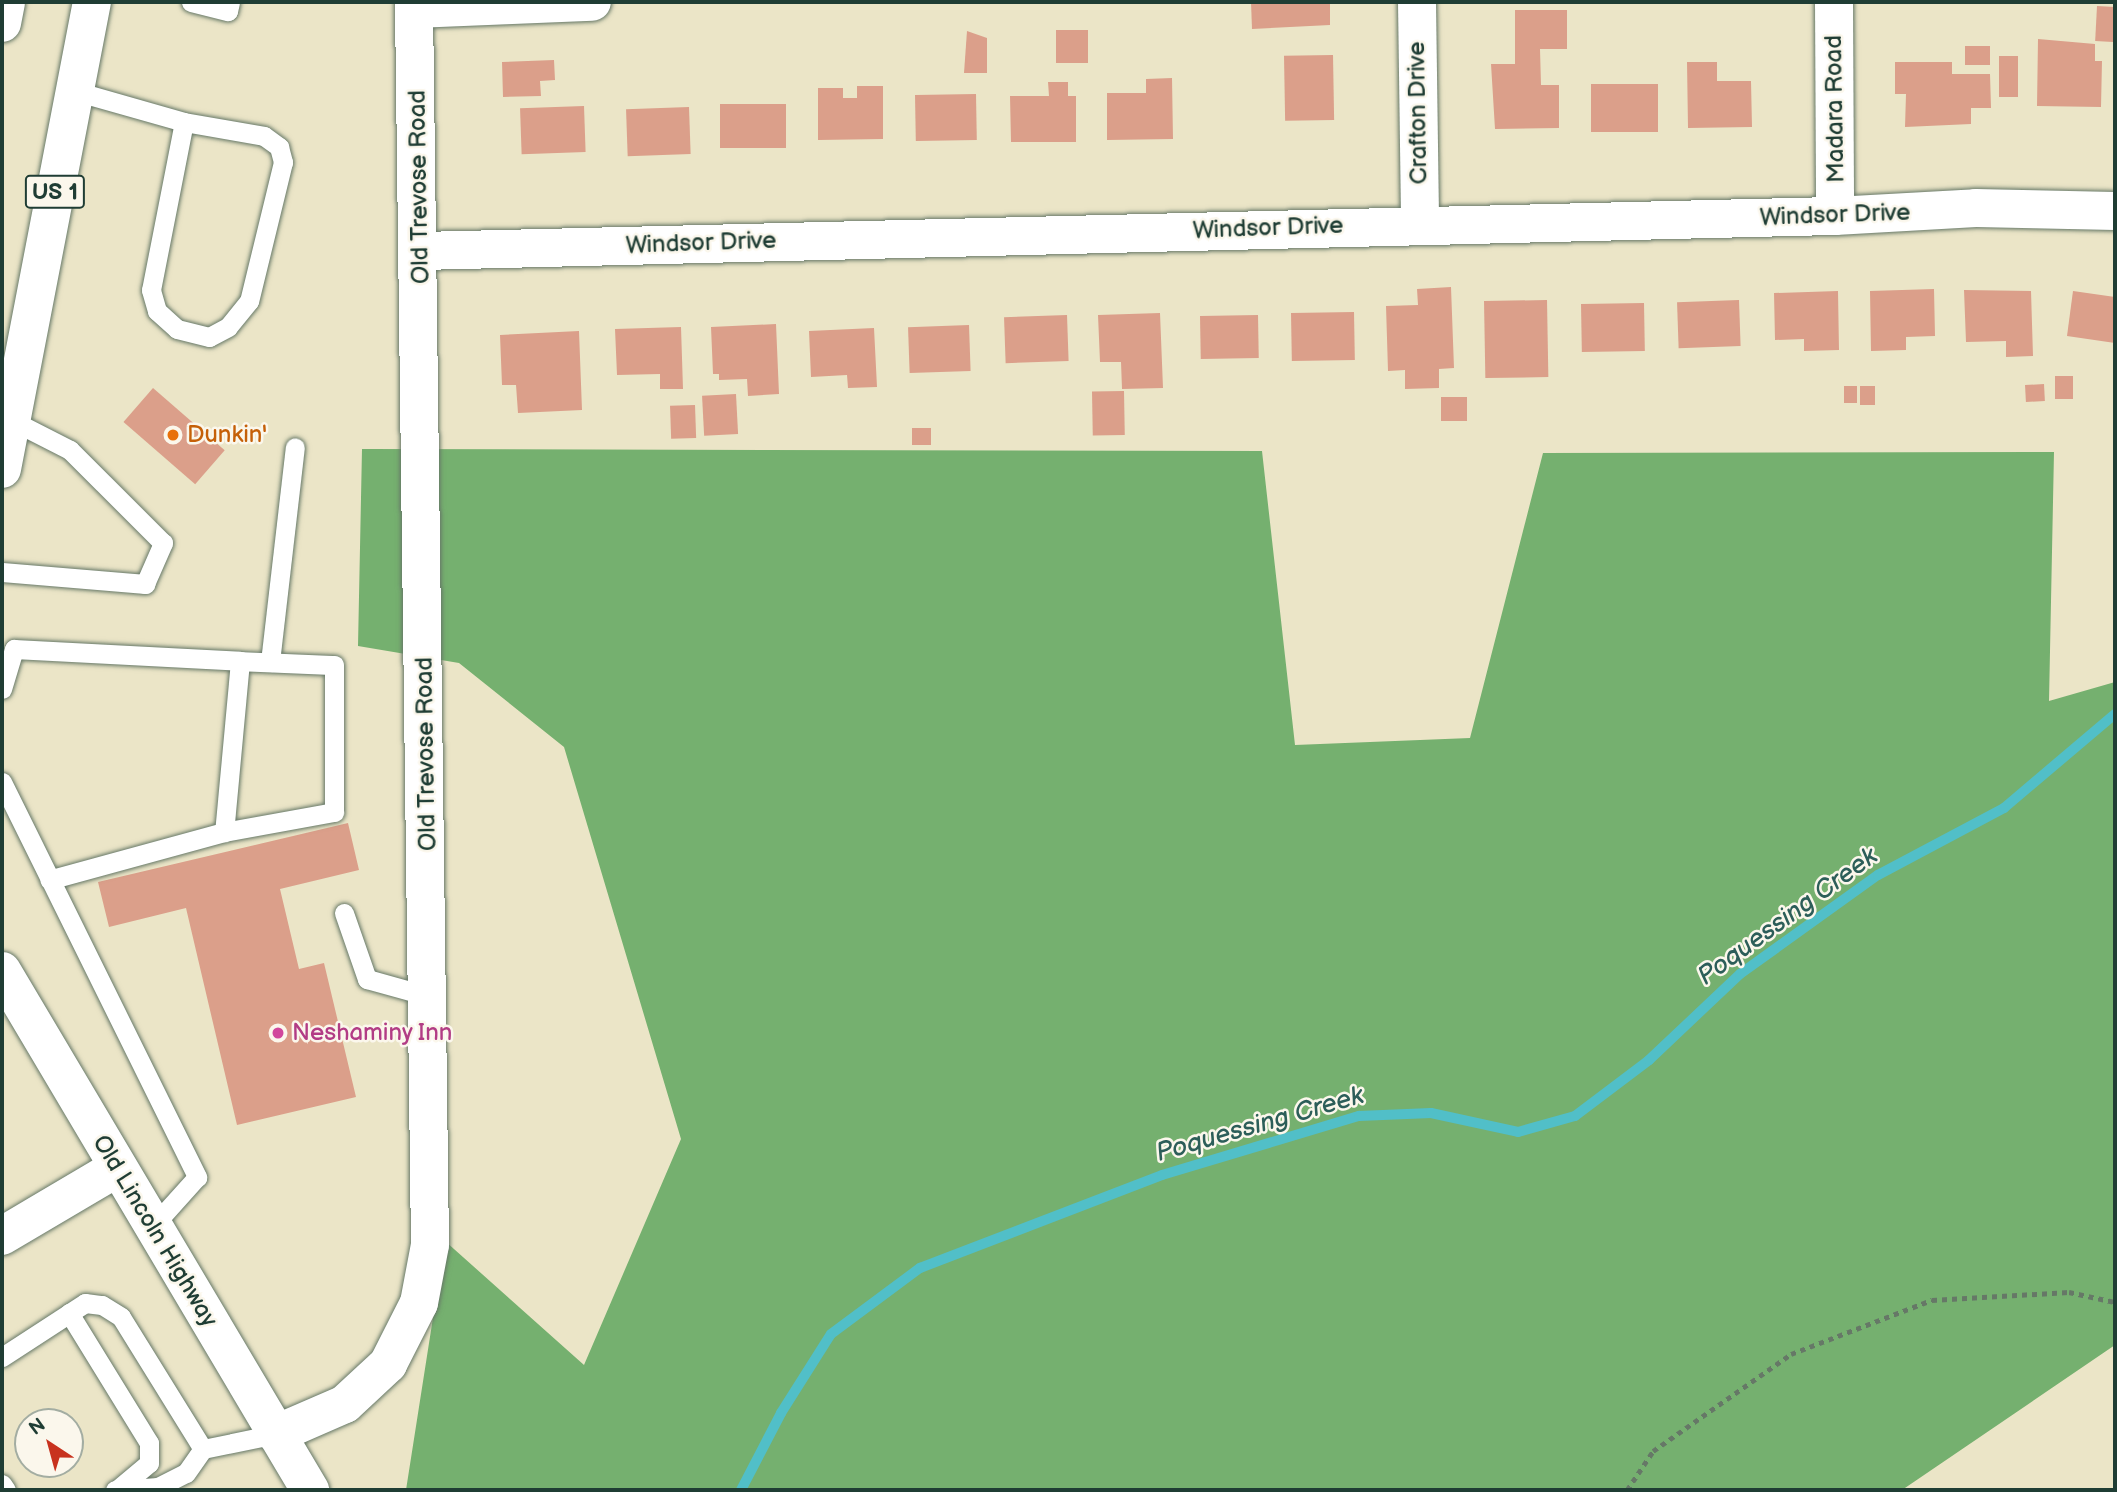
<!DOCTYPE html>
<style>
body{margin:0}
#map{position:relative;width:2117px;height:1492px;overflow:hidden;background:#ebe5c7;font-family:"Balsamiq Sans",sans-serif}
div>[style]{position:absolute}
.forest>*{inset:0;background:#75b06f}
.stream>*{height:10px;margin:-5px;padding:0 5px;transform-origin:5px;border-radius:5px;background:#51bfc8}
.building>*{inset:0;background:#db9f8a;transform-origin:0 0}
.path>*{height:4.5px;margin-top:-2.25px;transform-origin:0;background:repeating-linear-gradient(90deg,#667867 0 5px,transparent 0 10px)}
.roads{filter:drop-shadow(0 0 2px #667867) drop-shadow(0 0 2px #667867)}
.service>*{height:19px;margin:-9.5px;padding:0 9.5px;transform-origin:9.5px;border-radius:9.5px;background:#fff}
.minor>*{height:38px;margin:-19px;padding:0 19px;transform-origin:19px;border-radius:19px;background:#fff}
.trunk>*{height:38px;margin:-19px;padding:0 19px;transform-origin:19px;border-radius:19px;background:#fff}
.dots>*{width:19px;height:19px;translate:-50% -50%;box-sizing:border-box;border:4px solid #fbf7ec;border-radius:50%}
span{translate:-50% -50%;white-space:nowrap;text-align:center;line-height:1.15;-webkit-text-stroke:5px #fbf7ec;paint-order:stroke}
.shield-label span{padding:2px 5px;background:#fbf7ec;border:2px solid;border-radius:5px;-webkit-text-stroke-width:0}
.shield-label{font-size:23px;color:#1f3d34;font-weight:700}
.street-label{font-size:24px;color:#1f3d34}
.food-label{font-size:24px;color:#c56008}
.left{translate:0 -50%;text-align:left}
.hotel-label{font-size:24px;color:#b23c85}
.water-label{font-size:26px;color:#2c5e59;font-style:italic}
.frame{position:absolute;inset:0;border:4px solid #1f3d34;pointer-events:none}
.north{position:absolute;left:14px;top:1408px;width:70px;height:70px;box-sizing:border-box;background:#fbf7ec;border:2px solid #a3ada2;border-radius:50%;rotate:324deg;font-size:19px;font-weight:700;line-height:28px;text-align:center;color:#1f3d34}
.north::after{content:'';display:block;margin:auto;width:24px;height:32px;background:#c8321e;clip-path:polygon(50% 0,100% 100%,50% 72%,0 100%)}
</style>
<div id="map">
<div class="forest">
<div style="clip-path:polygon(362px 449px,1262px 451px,1295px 745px,1470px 738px,1543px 453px,2054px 452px,2049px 701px,2115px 682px,2115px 1345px,1902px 1490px,406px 1490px,445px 1241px,584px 1365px,681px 1139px,564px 747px,459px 663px,358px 646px)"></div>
</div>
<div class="stream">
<div style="left:741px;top:1490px;width:87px;rotate:-62.5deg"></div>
<div style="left:781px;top:1413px;width:93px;rotate:-57.7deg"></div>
<div style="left:831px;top:1334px;width:111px;rotate:-36.6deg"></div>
<div style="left:920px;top:1268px;width:259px;rotate:-21deg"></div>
<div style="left:1162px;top:1175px;width:206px;rotate:-16.7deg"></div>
<div style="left:1359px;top:1116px;width:72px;rotate:-2.4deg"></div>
<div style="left:1431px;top:1113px;width:89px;rotate:12.3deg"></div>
<div style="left:1518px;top:1132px;width:59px;rotate:-15.7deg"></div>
<div style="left:1575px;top:1116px;width:93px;rotate:-37.1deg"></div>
<div style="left:1649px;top:1060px;width:125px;rotate:-43.4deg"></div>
<div style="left:1740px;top:974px;width:170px;rotate:-35.7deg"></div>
<div style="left:1878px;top:875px;width:143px;rotate:-28deg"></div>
<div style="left:2004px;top:808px;width:145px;rotate:-40.3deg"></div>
</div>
<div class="building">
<div style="clip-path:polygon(1251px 2px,1330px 2px,1330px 25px,1252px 29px)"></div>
<div style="left:2097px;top:6px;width:18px;height:35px;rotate:3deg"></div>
<div style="clip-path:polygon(1515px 10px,1567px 10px,1567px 49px,1540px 49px,1541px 85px,1559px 85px,1559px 128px,1495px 129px,1491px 64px,1515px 64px)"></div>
<div style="left:1056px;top:30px;width:32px;height:33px"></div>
<div style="clip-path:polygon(967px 31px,987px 38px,987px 73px,964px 73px)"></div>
<div style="clip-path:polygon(2038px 39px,2095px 44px,2095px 61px,2102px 61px,2101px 107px,2037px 106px)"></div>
<div style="left:1965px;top:46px;width:25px;height:19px"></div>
<div style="left:1333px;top:55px;width:65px;height:49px;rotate:89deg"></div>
<div style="left:1999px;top:56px;width:19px;height:41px"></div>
<div style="clip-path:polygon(554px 60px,555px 80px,540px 81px,541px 96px,503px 97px,502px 62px)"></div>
<div style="clip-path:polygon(1687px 62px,1717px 62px,1717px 81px,1751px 81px,1752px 127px,1688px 128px)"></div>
<div style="clip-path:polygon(1895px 62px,1952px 62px,1952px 74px,1990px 74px,1991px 108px,1971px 108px,1971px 124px,1905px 127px,1906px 94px,1895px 94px)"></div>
<div style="clip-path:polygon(1172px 78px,1173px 139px,1107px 140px,1107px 93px,1146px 93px,1146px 79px)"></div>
<div style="clip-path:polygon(1048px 82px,1068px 82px,1068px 96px,1076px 96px,1076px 142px,1011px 142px,1010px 96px,1049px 96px)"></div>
<div style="left:1591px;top:84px;width:67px;height:48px"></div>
<div style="clip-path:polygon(857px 86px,883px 86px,883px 139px,818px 140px,818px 88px,843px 88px,843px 98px,857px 98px)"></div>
<div style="left:976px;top:94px;width:46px;height:61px;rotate:89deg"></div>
<div style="left:786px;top:104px;width:44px;height:66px;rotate:90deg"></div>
<div style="left:584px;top:106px;width:46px;height:64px;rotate:88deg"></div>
<div style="left:689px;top:107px;width:47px;height:63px;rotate:88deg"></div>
<div style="clip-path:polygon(1451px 287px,1454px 368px,1439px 369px,1439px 388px,1405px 389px,1405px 370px,1388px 371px,1386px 306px,1418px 305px,1417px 289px)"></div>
<div style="clip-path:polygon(1934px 289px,1935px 336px,1906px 337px,1906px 350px,1871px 351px,1870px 291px)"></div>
<div style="clip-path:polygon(1964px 290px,2031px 291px,2033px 356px,2006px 357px,2006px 341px,1966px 342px)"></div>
<div style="clip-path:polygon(1838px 291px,1839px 350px,1804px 351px,1804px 339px,1775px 340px,1774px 293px)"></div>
<div style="clip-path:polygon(2073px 291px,2115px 297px,2115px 343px,2067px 336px)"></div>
<div style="left:1547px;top:300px;width:77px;height:63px;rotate:89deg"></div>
<div style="left:1739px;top:300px;width:46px;height:62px;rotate:88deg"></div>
<div style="left:1644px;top:303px;width:48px;height:63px;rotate:89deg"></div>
<div style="left:1354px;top:312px;width:48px;height:63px;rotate:89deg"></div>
<div style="clip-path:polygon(1160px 313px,1163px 388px,1122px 389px,1121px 362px,1100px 362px,1098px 315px)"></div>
<div style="left:1067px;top:315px;width:46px;height:63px;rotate:88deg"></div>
<div style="left:1258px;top:315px;width:43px;height:58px;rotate:89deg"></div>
<div style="clip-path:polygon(776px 324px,779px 394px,748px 396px,747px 379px,719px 380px,719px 374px,713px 374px,711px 327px)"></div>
<div style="left:969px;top:325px;width:46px;height:61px;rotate:88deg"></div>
<div style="clip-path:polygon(681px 327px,683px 389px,660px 389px,660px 374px,617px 375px,615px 329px)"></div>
<div style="clip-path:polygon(874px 328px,877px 387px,848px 388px,847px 375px,811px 377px,809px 331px)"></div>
<div style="clip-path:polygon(579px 331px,582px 410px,518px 413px,516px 385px,502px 385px,500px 335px)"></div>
<div style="left:2055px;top:376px;width:18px;height:23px"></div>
<div style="left:2044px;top:384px;width:17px;height:19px;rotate:87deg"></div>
<div style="left:1857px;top:386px;width:17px;height:13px;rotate:90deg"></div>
<div style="left:1860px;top:386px;width:15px;height:19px"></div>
<div style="left:153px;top:388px;width:95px;height:45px;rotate:41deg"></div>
<div style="left:1124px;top:391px;width:44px;height:32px;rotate:89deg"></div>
<div style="left:736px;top:394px;width:40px;height:34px;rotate:87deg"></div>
<div style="left:1441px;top:397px;width:26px;height:24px"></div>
<div style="left:695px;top:405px;width:33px;height:25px;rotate:88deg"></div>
<div style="left:912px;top:428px;width:19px;height:17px"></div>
<div style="clip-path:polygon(348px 823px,359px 870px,280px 889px,299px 969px,324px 963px,356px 1097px,237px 1125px,186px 908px,109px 927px,98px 882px)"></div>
</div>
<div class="path">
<div style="left:1627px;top:1490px;width:47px;rotate:-56.3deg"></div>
<div style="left:1653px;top:1451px;width:169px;rotate:-35.1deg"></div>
<div style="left:1791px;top:1354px;width:151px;rotate:-21deg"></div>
<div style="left:1932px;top:1300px;width:137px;rotate:-3.3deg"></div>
<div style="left:2069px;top:1292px;width:47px;rotate:12.3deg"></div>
</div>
<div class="roads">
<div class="service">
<div style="left:191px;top:2px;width:38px;rotate:14deg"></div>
<div style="left:228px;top:11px;width:9px;rotate:-77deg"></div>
<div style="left:75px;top:91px;width:113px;rotate:15.9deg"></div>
<div style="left:184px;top:122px;width:81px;rotate:9.9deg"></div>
<div style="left:264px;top:136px;width:19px;rotate:36deg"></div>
<div style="left:279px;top:147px;width:16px;rotate:75deg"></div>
<div style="left:283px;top:162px;width:143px;rotate:103.7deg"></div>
<div style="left:249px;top:301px;width:33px;rotate:129deg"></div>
<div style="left:228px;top:327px;width:21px;rotate:152deg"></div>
<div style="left:209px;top:337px;width:33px;rotate:-166deg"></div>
<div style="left:177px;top:329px;width:27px;rotate:-138deg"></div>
<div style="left:157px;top:311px;width:22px;rotate:-106deg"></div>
<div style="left:151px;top:290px;width:171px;rotate:-78.9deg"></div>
<div style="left:2px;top:572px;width:144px;rotate:4.8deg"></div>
<div style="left:145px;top:584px;width:45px;rotate:-66.3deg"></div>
<div style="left:163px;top:543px;width:132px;rotate:-135deg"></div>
<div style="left:70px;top:450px;width:66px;rotate:-153deg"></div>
<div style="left:270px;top:662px;width:216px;rotate:-83.4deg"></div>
<div style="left:2px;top:689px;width:42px;rotate:-73.3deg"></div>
<div style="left:14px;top:649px;width:226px;rotate:3deg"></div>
<div style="left:240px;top:661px;width:172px;rotate:95.3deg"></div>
<div style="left:224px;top:832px;width:181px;rotate:164.7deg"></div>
<div style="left:2px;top:782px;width:441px;rotate:63.7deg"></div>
<div style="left:197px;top:1177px;width:67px;rotate:132deg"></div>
<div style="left:224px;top:832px;width:112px;rotate:-10.3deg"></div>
<div style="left:334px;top:812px;width:147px;rotate:-90deg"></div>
<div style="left:334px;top:665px;width:94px;rotate:-177.6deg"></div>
<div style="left:344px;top:913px;width:70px;rotate:70.8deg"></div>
<div style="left:367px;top:979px;width:63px;rotate:15.6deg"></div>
<div style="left:69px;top:1313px;width:153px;rotate:58.4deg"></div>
<div style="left:149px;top:1443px;width:20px;rotate:90deg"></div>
<div style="left:149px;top:1463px;width:39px;rotate:140deg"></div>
<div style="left:2px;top:1357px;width:99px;rotate:-33deg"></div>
<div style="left:85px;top:1303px;width:17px;rotate:7deg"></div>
<div style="left:102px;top:1305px;width:22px;rotate:32deg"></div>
<div style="left:121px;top:1317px;width:155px;rotate:58.2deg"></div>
<div style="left:2px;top:1484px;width:7px;rotate:56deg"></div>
<div style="left:115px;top:1490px;width:43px;rotate:-4deg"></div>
<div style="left:158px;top:1487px;width:31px;rotate:-27deg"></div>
<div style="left:186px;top:1473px;width:29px;rotate:-55deg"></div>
<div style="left:203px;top:1449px;width:75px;rotate:-11.6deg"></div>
</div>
<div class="minor">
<div style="left:1417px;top:2px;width:221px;rotate:89.2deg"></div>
<div style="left:1834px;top:2px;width:214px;rotate:89.7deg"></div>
<div style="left:414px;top:9px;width:178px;rotate:-2.3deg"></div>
<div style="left:421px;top:251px;width:1414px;rotate:-1.42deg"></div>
<div style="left:1835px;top:216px;width:141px;rotate:-3.2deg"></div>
<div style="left:1976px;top:208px;width:139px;rotate:1.2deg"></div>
<div style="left:2px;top:971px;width:604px;rotate:59.31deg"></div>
<div style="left:276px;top:1434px;width:75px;rotate:-23.5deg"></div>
<div style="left:345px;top:1404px;width:59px;rotate:-42.9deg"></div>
<div style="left:388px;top:1364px;width:68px;rotate:-63.1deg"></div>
<div style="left:419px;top:1303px;width:59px;rotate:-79.3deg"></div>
<div style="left:430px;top:1245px;width:1243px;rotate:-90.74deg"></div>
</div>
<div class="trunk">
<div style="left:2px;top:23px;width:21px;rotate:-79deg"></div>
<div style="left:2px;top:469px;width:476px;rotate:-79.1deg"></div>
<div style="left:2px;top:1236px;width:134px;rotate:-30.6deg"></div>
</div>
</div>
<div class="dots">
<div style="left:173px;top:435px;background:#e8710a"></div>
<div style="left:278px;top:1033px;background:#d1479c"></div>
</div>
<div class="shield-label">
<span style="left:55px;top:192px">US 1</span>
</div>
<div class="street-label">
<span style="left:1835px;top:109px;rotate:-91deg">Madara Road</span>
<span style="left:1418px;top:113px;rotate:-91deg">Crafton Drive</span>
<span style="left:419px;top:187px;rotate:-91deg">Old Trevose Road</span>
<span style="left:1835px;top:215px;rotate:-2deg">Windsor Drive</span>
<span style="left:1268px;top:228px;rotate:-2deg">Windsor Drive</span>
<span style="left:701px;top:243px;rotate:-2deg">Windsor Drive</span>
<span style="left:426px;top:754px;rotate:-91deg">Old Trevose Road</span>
<span style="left:155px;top:1231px;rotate:59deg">Old Lincoln Highway</span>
</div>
<div class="food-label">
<span class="left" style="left:187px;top:435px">Dunkin'</span>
</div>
<div class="hotel-label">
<span class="left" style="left:292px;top:1033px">Neshaminy Inn</span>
</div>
<div class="water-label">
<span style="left:1788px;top:917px;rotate:-36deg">Poquessing Creek</span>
<span style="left:1260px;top:1125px;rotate:-16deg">Poquessing Creek</span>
</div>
<div class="frame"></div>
<div class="north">N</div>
</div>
